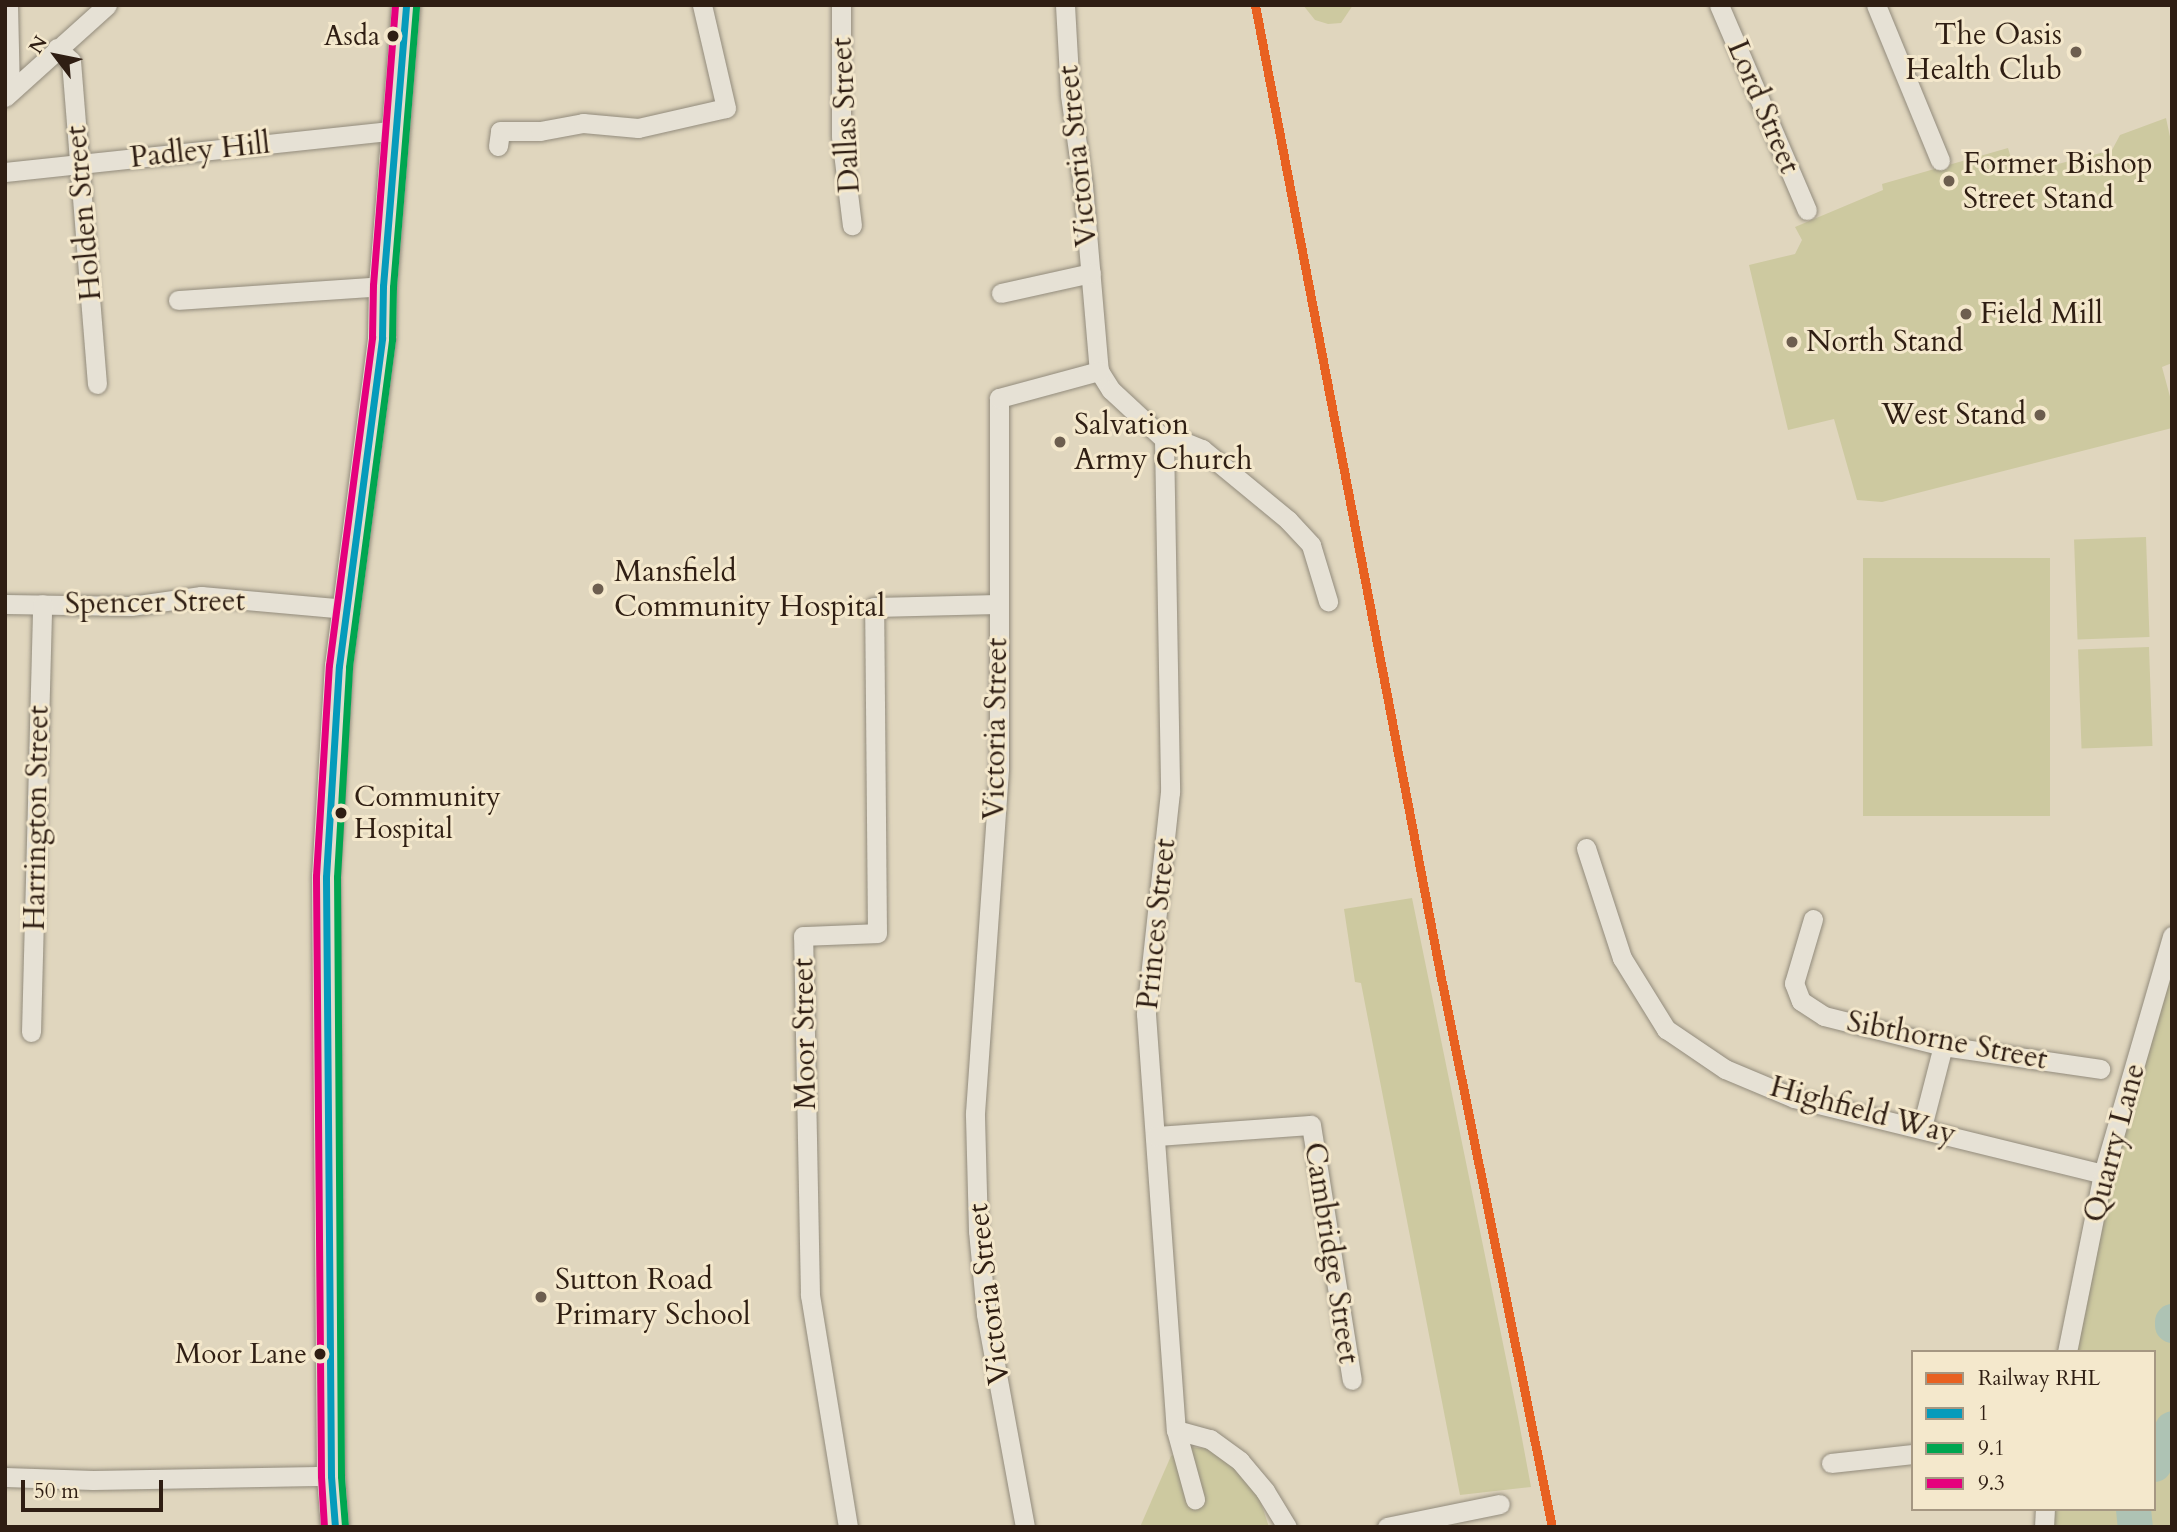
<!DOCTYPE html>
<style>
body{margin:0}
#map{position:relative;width:2177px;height:1532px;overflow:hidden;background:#e0d6be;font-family:Cardo,serif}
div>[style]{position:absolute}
.green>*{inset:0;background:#cdc9a0;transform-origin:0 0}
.river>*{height:35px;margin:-17.5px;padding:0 17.5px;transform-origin:17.5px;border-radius:17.5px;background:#aec3b4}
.roads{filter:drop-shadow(0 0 2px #928b7c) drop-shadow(0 0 2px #928b7c)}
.minor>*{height:19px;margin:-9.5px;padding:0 9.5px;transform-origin:9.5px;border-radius:9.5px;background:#e6e1d5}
.highway>*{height:28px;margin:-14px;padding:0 14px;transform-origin:14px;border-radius:14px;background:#e2dcce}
.bus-1>*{height:7px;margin:-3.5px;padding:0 3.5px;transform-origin:3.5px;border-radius:3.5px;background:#059bbb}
.bus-2>*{height:7px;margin:-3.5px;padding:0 3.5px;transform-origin:3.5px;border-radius:3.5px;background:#00a651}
.bus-3>*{height:7px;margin:-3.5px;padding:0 3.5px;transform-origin:3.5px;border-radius:3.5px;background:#e5007d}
.rail-1>*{height:9px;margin:-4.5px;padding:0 4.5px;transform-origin:4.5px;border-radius:4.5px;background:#e86121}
.dots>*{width:19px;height:19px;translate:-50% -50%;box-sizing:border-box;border:4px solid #f4e8cc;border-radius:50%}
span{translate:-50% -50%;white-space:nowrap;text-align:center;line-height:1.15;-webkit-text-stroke:6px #f4e8cc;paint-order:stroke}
.bus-label{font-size:28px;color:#2f1e13}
.right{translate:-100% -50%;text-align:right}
.left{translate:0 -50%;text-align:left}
.poi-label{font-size:30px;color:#2f1e13}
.street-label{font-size:30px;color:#2f1e13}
.frame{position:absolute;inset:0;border:7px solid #2f1e13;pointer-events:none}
.legend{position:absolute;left:1911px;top:1350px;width:245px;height:161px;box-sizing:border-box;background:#f4e8cc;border:2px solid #a59782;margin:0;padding:9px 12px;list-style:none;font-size:21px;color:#2f1e13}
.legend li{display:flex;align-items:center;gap:14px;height:35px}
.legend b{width:35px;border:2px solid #a59782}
.north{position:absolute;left:21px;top:21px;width:70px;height:70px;-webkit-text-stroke:5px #f4e8cc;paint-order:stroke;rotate:302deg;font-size:19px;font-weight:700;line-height:28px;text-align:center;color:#2f1e13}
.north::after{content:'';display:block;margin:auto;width:24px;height:32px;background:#2f1e13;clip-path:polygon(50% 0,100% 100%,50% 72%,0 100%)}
.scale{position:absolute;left:21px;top:1480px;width:142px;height:32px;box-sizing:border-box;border:4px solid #2f1e13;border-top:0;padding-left:9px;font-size:21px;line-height:24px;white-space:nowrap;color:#2f1e13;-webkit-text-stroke:5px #f4e8cc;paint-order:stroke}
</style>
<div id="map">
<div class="green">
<div style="clip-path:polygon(1303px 5px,1353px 5px,1341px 23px,1328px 24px,1315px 20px)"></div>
<div style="clip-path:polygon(2166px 118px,2172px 146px,2172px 363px,2162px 367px,2172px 404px,2172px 428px,1882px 502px,1857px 500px,1834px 419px,1788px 430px,1749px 265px,1795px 254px,1802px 240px,1795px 227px,1883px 190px,1882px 184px,2008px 148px,2016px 175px,2112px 150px,2120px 135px)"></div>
<div style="left:2146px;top:537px;width:100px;height:72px;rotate:88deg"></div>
<div style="left:2050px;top:558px;width:258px;height:187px;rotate:90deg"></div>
<div style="left:2149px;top:647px;width:99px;height:71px;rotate:88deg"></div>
<div style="clip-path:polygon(1412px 898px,1518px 1417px,1531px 1487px,1460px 1495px,1361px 983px,1355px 982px,1344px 909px)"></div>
<div style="clip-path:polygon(2172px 967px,2172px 1527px,2054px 1527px,2055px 1509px,2154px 1509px,2154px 1352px,2076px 1352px,2109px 1186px)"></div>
<div style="clip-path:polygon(1189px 1447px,1211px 1449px,1235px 1466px,1259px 1497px,1269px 1527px,1140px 1527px,1171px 1456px)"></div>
</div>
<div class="river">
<div style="left:2172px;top:1321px;width:4px;rotate:90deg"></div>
<div style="left:2154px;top:1464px;width:40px;rotate:-63.4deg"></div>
<div style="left:2133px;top:1509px;width:18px;rotate:84deg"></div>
</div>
<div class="roads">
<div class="minor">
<div style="left:8px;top:5px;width:87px;rotate:88.7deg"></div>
<div style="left:841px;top:5px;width:131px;rotate:90deg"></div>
<div style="left:841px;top:136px;width:90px;rotate:83deg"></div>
<div style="left:1065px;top:5px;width:90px;rotate:86.8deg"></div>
<div style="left:1070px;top:95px;width:92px;rotate:81.9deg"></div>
<div style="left:1083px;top:186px;width:186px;rotate:85.1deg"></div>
<div style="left:1099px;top:371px;width:22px;rotate:58deg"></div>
<div style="left:1111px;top:390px;width:72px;rotate:42.8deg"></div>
<div style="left:1164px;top:439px;width:353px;rotate:89deg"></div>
<div style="left:1170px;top:792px;width:223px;rotate:96.2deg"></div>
<div style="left:1146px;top:1014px;width:417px;rotate:85.9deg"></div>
<div style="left:1176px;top:1430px;width:72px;rotate:74.6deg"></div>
<div style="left:1719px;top:5px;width:223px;rotate:66.8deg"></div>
<div style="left:1876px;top:5px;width:168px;rotate:67.6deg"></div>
<div style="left:57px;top:48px;width:19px;rotate:43deg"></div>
<div style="left:71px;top:61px;width:324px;rotate:85.4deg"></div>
<div style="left:5px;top:97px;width:137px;rotate:-42deg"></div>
<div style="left:498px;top:146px;width:15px;rotate:-82deg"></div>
<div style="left:500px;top:131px;width:40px"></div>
<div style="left:540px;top:131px;width:44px;rotate:-10.5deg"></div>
<div style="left:583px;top:123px;width:55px;rotate:5.2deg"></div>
<div style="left:638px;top:128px;width:90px;rotate:-12.8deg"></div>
<div style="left:726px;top:108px;width:106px;rotate:-103.1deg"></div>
<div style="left:5px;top:172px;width:392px;rotate:-6.1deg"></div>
<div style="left:1001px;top:293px;width:92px;rotate:-12.5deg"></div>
<div style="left:178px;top:300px;width:205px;rotate:-3.9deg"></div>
<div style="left:1164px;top:439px;width:18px;rotate:6deg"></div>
<div style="left:1182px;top:441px;width:22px;rotate:22deg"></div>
<div style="left:1202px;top:449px;width:112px;rotate:39.5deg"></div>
<div style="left:1288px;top:520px;width:34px;rotate:47deg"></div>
<div style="left:1311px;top:545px;width:59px;rotate:73.1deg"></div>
<div style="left:5px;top:604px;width:126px;rotate:0.9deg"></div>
<div style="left:131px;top:606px;width:71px;rotate:-8.1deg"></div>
<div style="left:201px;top:596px;width:146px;rotate:5.1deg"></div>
<div style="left:1586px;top:848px;width:116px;rotate:71.9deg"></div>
<div style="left:1622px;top:958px;width:84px;rotate:58.2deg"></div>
<div style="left:1666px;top:1029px;width:71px;rotate:34.1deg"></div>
<div style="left:1725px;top:1069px;width:75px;rotate:22.8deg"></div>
<div style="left:1794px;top:1098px;width:318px;rotate:13.8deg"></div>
<div style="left:1813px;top:919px;width:67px;rotate:106.5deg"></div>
<div style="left:1794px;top:983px;width:19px;rotate:69deg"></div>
<div style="left:1801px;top:1001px;width:27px;rotate:33deg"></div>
<div style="left:1824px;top:1016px;width:123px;rotate:14.1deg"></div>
<div style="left:1943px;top:1046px;width:159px;rotate:8.3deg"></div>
<div style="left:31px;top:1032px;width:428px;rotate:-88.5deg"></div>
<div style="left:1922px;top:1127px;width:84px;rotate:-75.5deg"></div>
<div style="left:1156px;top:1136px;width:155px;rotate:-4.1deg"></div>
<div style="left:1311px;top:1125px;width:258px;rotate:80.9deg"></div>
<div style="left:2067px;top:1352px;width:182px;rotate:-78.6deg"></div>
<div style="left:2103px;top:1174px;width:248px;rotate:-73.8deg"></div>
<div style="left:1176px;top:1430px;width:35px;rotate:15deg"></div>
<div style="left:1210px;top:1439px;width:37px;rotate:36deg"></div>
<div style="left:1240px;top:1461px;width:39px;rotate:50deg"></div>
<div style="left:1265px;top:1491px;width:42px;rotate:58.6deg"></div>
<div style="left:1831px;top:1463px;width:82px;rotate:-6.3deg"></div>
<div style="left:5px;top:1477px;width:88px;rotate:2deg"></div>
<div style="left:93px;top:1480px;width:238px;rotate:-1deg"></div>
<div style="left:848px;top:1527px;width:235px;rotate:-99.3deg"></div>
<div style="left:810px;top:1295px;width:359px;rotate:-91.1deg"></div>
<div style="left:803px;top:936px;width:74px;rotate:-2.3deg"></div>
<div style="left:877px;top:933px;width:326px;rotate:-90.5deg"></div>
<div style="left:874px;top:607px;width:124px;rotate:-1.4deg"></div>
<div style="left:1025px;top:1527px;width:217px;rotate:-100.4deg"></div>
<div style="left:986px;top:1314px;width:83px;rotate:-95.5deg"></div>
<div style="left:978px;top:1231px;width:118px;rotate:-91.5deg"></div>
<div style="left:975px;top:1113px;width:345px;rotate:-86deg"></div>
<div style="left:999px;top:769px;width:371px;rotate:-90deg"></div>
<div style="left:999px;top:398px;width:104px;rotate:-15.1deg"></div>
<div style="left:1387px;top:1527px;width:115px;rotate:-11.5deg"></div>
<div style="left:2044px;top:1527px;width:18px;rotate:-87deg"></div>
</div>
<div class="highway">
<div style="left:335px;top:1527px;width:51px;rotate:-94.5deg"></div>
<div style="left:331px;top:1476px;width:599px;rotate:-90.48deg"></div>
<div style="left:326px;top:877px;width:211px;rotate:-86.5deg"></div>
<div style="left:339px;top:666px;width:331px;rotate:-82.5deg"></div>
<div style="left:382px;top:338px;width:52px;rotate:-88.9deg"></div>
<div style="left:383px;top:286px;width:282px;rotate:-85.3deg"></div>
</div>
</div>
<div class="bus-1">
<div style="left:335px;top:1527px;width:51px;rotate:-94.5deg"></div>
<div style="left:331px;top:1476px;width:599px;rotate:-90.48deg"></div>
<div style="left:326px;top:877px;width:211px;rotate:-86.5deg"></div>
<div style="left:339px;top:666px;width:331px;rotate:-82.5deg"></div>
<div style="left:382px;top:338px;width:52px;rotate:-88.9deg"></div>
<div style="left:383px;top:286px;width:282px;rotate:-85.3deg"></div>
</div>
<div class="bus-2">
<div style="left:345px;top:1526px;width:50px;rotate:-94.6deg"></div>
<div style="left:341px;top:1476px;width:599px;rotate:-90.38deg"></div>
<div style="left:337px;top:877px;width:210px;rotate:-86.7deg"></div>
<div style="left:349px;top:667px;width:331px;rotate:-82.5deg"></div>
<div style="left:392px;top:339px;width:52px;rotate:-88.9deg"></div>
<div style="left:393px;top:287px;width:282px;rotate:-85.3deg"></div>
</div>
<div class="bus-3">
<div style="left:324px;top:1527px;width:51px;rotate:-93.4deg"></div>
<div style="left:321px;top:1476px;width:600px;rotate:-90.48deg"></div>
<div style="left:316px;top:876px;width:211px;rotate:-86.5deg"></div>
<div style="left:329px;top:665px;width:331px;rotate:-82.5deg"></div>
<div style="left:372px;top:337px;width:52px;rotate:-88.9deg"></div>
<div style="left:373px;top:285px;width:281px;rotate:-85.5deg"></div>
</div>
<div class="rail-1">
<div style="left:1255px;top:5px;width:991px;rotate:79.18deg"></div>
<div style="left:1441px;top:978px;width:560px;rotate:78.57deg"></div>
</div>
<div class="dots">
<div style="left:393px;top:36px;background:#2f1e13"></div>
<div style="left:2076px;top:52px;background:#6d5e4f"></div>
<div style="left:1949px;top:181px;background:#6d5e4f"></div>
<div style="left:1966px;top:314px;background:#6d5e4f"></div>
<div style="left:1792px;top:342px;background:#6d5e4f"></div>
<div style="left:2040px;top:415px;background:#6d5e4f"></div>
<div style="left:1060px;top:442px;background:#6d5e4f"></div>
<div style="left:598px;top:589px;background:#6d5e4f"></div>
<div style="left:341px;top:813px;background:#2f1e13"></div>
<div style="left:541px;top:1297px;background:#6d5e4f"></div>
<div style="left:320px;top:1354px;background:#2f1e13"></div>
</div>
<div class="bus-label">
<span class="right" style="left:380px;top:36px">Asda</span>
<span class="left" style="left:354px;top:813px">Community<br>Hospital</span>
<span class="right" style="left:307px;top:1354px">Moor Lane</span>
</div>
<div class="poi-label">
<span class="right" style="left:2062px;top:52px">The Oasis<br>Health Club</span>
<span class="left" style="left:1963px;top:181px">Former Bishop<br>Street Stand</span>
<span class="left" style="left:1980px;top:314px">Field Mill</span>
<span class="left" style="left:1806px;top:342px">North Stand</span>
<span class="right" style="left:2026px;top:415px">West Stand</span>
<span class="left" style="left:1074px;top:442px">Salvation<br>Army Church</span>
<span class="left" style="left:614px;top:589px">Mansfield<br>Community Hospital</span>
<span class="left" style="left:555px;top:1297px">Sutton Road<br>Primary School</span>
</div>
<div class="street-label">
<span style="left:1763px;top:107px;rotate:67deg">Lord Street</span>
<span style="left:846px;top:115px;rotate:-93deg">Dallas Street</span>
<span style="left:200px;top:151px;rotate:-6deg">Padley Hill</span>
<span style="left:1078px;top:156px;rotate:-96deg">Victoria Street</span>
<span style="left:84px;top:213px;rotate:-95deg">Holden Street</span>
<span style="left:155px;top:603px;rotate:-1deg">Spencer Street</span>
<span style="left:996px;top:729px;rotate:-89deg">Victoria Street</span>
<span style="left:37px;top:818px;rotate:-89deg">Harrington Street</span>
<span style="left:1157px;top:924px;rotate:-84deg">Princes Street</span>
<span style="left:805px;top:1034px;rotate:-91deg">Moor Street</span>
<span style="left:1947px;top:1041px;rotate:11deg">Sibthorne Street</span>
<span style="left:1863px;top:1111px;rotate:15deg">Highfield Way</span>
<span style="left:2115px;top:1143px;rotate:-75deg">Quarry Lane</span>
<span style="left:1331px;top:1253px;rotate:81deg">Cambridge Street</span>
<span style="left:989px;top:1294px;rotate:-97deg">Victoria Street</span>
</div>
<div class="frame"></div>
<ul class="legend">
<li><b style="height:9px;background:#e86121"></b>Railway RHL</li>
<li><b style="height:9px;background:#059bbb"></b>1</li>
<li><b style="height:9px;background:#00a651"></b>9.1</li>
<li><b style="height:9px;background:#e5007d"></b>9.3</li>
</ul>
<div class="north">N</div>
<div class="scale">50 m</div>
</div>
